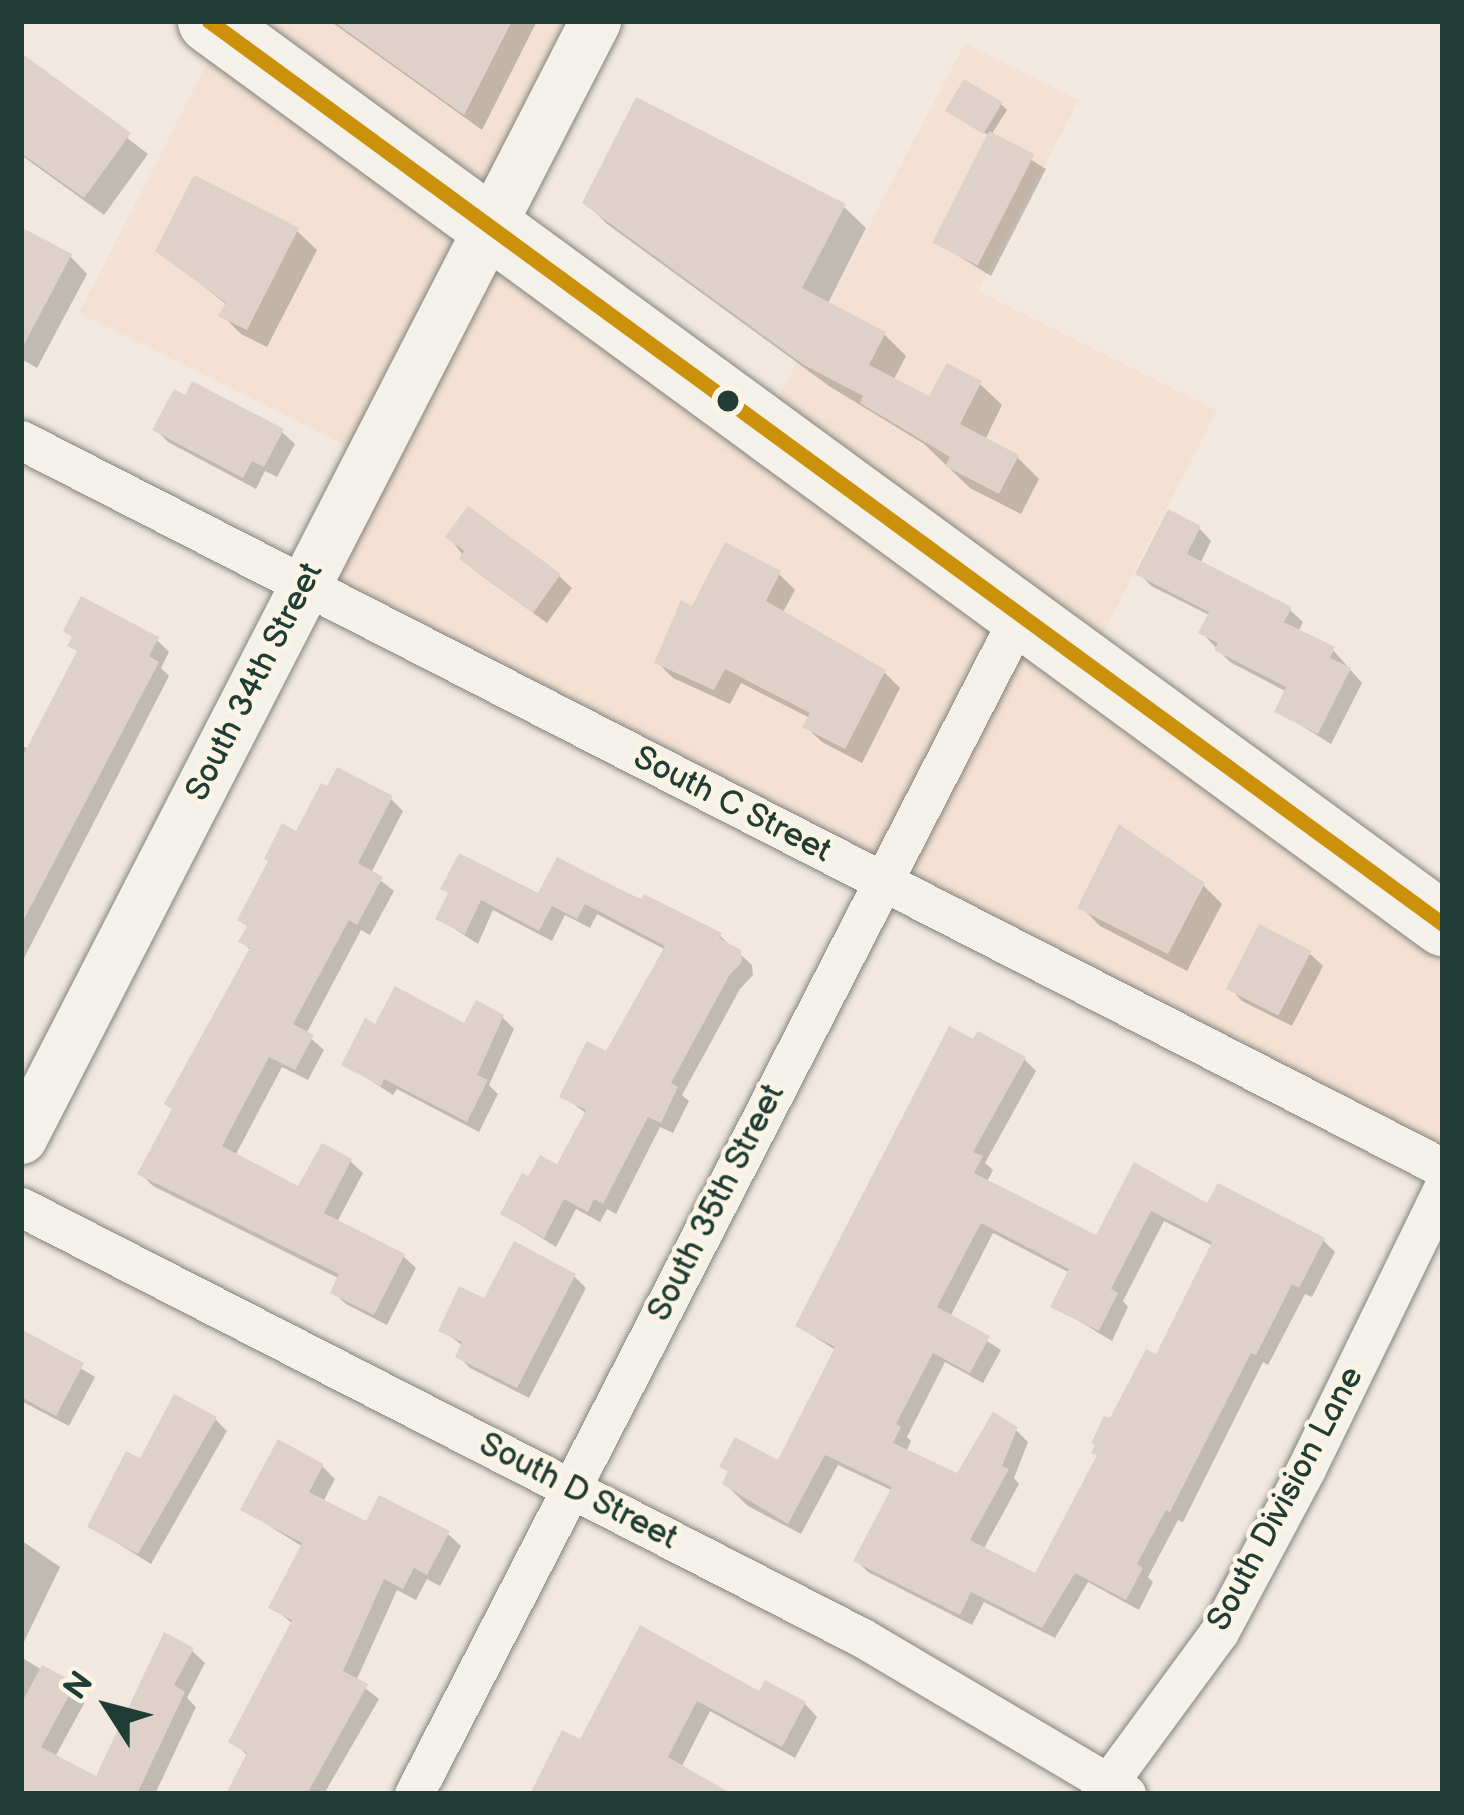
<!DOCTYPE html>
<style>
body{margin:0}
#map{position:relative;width:1464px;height:1815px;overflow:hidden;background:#f1e9e0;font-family:"Balsamiq Sans",sans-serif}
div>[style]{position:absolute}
.built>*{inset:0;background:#f4e1d3}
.shadow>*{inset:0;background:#0003}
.building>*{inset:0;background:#ded1c9;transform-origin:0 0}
.roads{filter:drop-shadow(0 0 3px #83857f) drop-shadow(0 0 3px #83857f)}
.minor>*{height:39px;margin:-19.5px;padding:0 19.5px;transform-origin:19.5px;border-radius:19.5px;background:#f4f1ea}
.tertiary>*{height:51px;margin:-25.5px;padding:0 25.5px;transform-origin:25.5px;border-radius:25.5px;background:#f4f1ea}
.primary>*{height:63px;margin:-31.5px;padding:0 31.5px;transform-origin:31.5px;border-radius:31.5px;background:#f4f1ea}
.bus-1>*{height:15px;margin:-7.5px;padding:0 7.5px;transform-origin:7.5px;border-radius:7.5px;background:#cc910a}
.dots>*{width:33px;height:33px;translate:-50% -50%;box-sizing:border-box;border:6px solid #fcf5e5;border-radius:50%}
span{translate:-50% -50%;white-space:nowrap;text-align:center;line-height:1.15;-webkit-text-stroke:9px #fcf5e5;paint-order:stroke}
.street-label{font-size:33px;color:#1f3d34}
.frame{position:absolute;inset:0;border:24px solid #1f3d34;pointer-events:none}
.north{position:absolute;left:48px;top:1647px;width:120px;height:120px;-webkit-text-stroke:9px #fcf5e5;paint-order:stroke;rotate:306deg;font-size:33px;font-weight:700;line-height:48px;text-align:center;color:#1f3d34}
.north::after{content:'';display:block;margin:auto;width:42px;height:54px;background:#1f3d34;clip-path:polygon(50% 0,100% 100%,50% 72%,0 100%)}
</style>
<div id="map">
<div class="built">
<div style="clip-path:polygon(229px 21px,595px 21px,489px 225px,764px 425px,965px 43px,1079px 100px,978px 291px,1217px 410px,1088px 663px,1443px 924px,1443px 1168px,304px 585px,371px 458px,79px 313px)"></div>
</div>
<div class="shadow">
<div style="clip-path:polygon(330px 21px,537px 21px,482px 130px)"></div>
<div style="clip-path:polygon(21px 56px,148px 154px,104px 215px,21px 155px)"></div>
<div style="clip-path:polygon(1001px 104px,1007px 110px,991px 135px,1046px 169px,991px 276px,936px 242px,990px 136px,955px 116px)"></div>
<div style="clip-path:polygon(585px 202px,844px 207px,866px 228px,827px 305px,884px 334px,906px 356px,893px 381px,931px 400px,980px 384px,1002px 405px,985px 440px,1017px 457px,1039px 479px,1021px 514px,970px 488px,924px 444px,829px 386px,607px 224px)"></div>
<div style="clip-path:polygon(21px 231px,70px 256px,87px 274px,37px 368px,21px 359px)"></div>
<div style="clip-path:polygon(297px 231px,317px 250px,267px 347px,241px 334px,222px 315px,228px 306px,159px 250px)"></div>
<div style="clip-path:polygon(156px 430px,282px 432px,295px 444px,277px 477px,265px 471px,256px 489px,168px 442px)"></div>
<div style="clip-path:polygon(1199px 528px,1211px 541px,1200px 564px,1290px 610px,1303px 622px,1298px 632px,1333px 650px,1362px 683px,1331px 744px,1278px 711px,1287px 692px,1230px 662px,1218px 650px,1202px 633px,1211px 616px,1151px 586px,1139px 573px)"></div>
<div style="clip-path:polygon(449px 537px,559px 576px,572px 588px,547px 623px,475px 571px)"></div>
<div style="clip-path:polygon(779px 574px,795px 590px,782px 614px,884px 672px,900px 688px,862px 763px,822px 742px,806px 727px,810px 718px,741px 683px,730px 704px,673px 678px,657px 662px,693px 610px)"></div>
<div style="clip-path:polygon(157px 640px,169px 652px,161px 668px,169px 676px,21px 964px,21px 745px,29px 749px)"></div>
<div style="clip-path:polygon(391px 799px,403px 811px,371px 873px,394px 891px,370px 935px,361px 930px,306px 1034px,324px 1050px,308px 1080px,282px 1067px,235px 1156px,300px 1191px,350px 1161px,363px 1173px,337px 1222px,403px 1256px,416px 1268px,387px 1325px,346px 1304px,333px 1292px,340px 1279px,153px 1186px,141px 1174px,251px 951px,242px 941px,297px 835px)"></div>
<div style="clip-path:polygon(558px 861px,720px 936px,752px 965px,753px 975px,740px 989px,682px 1095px,689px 1101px,673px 1133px,660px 1127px,616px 1214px,607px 1209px,600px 1222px,576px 1209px,556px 1247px,503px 1214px,530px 1180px,558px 1168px,587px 1114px,563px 1096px,607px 1055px,666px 950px,597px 914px,590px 928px,565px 915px,552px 941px,493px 910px,478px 944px,438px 918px,450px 895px,540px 897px)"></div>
<div style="clip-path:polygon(1203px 885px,1222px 904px,1187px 971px,1100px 926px,1081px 907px)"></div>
<div style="clip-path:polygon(1310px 954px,1323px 966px,1292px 1026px,1242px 1001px,1230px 988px)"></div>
<div style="clip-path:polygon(502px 1017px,514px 1029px,489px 1085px,498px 1094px,479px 1132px,397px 1089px,393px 1095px,345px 1064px,376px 1028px,466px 1027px)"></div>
<div style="clip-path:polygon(evenodd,974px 1043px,1024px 1059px,1036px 1071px,985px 1163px,993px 1170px,987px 1182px,1097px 1239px,1135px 1167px,1208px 1207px,1323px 1240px,1335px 1252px,1312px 1297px,1305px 1294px,1268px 1365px,1263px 1362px,1183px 1522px,1178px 1520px,1148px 1577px,1153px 1582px,1139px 1610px,1088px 1582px,1055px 1638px,984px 1602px,972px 1625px,868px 1572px,856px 1560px,893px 1491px,838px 1465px,801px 1534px,748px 1506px,725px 1484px,730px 1474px,723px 1466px,780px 1464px,837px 1351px,798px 1326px,974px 1043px,1164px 1221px,1213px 1246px,1157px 1358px,1111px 1422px,1099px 1457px,1036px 1577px,983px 1550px,1019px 1484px,1014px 1478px,1028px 1442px,1016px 1430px,959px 1477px,906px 1452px,911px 1441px,907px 1437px,945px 1362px,983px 1383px,1001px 1350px,950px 1317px,993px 1233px,1070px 1273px,1054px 1306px,1112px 1341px,1128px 1307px,1123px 1301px,1164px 1221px)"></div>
<div style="clip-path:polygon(574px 1276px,586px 1288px,529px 1398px,470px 1368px,458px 1356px,463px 1346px,442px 1330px,486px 1301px)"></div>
<div style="clip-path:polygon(21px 1332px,95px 1377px,69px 1426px,21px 1401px)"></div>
<div style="clip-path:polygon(215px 1419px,227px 1431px,151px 1564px,90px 1526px,141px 1462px)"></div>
<div style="clip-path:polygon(322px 1466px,335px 1479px,323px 1502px,367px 1525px,448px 1534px,461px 1546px,440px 1586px,427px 1579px,416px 1600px,397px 1590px,356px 1681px,379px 1699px,324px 1794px,229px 1794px,248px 1756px,232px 1741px,293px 1624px,272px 1607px,303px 1547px,244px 1510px)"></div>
<div style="clip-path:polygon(21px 1540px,60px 1567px,21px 1648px)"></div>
<div style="clip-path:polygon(641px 1629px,760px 1695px,805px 1704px,817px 1717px,795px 1758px,710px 1711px,681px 1768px,720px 1794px,536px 1794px,581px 1743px)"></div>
<div style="clip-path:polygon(192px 1651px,205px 1663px,187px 1698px,196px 1707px,155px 1794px,21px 1794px,21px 1657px,87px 1698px,55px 1757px,98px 1780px)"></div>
</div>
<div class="building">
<div style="clip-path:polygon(333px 21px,512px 21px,464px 115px)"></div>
<div style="clip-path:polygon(21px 53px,131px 133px,84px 198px,21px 153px)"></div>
<div style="left:964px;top:79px;width:45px;height:37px;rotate:31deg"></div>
<div style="clip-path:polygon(636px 97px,846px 204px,802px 288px,886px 332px,869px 365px,929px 396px,947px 363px,982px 381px,960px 424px,1019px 455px,999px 494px,945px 466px,950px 457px,860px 403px,863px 396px,804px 365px,582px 203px)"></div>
<div style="left:989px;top:131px;width:51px;height:125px;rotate:27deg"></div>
<div style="clip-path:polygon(194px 175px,299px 228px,247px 330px,218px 316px,226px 303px,155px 251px)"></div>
<div style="clip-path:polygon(21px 227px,72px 254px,21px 350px)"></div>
<div style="clip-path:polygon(192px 381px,284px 429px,264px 467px,252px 461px,243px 478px,152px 430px,174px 389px,185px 395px)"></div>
<div style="clip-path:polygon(468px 506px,561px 574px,533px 613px,459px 559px,464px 551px,445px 537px)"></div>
<div style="clip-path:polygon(1168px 509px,1201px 526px,1187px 554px,1292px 607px,1284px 622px,1335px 647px,1330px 658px,1351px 668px,1318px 734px,1274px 712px,1286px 687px,1214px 650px,1218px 643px,1198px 633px,1209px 612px,1135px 574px)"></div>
<div style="clip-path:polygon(725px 542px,781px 571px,766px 601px,886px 670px,845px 749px,802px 727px,810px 713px,725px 669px,714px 690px,654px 663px,681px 600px,692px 606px)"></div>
<div style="clip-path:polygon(81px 596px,159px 637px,149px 656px,159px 662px,21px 925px,21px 759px,77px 651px,67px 646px,72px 637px,63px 631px)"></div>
<div style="clip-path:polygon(337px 767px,393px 796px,358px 863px,383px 877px,357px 925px,349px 920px,293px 1024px,314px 1035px,295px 1070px,269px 1057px,222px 1146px,298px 1186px,322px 1143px,352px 1159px,324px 1213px,405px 1254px,374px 1315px,330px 1293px,339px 1274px,137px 1174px,172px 1109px,164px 1104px,250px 948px,238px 942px,247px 926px,237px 920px,268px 861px,264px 859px,282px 823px,296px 831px,321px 783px,327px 786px)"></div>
<div style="clip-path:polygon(1119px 824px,1205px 883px,1168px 954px,1077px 908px)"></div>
<div style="clip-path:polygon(459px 853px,538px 893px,557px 857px,641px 900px,644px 894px,722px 933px,719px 938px,741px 950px,742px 962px,729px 976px,671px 1083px,678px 1087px,661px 1123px,648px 1117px,603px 1204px,594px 1199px,588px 1212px,564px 1199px,544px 1238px,500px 1214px,522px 1173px,528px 1176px,540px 1155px,557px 1164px,586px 1110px,559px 1097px,584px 1046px,587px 1041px,606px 1051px,665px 946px,585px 904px,577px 919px,552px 906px,539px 931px,481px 900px,465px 934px,435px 919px,448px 893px,440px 889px)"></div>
<div style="left:1259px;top:924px;width:59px;height:73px;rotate:27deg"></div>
<div style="clip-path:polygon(395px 986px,464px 1023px,476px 1000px,504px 1015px,477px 1075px,488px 1080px,467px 1122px,384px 1079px,381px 1086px,341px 1065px,365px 1018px,375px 1024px)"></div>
<div style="clip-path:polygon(evenodd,949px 1026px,973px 1039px,978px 1031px,1026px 1057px,973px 1152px,983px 1156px,974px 1173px,1096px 1235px,1134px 1162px,1207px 1203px,1218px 1183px,1325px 1238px,1299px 1288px,1292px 1284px,1256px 1355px,1251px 1353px,1170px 1512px,1166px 1510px,1137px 1564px,1143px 1568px,1126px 1600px,1075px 1573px,1042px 1628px,971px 1592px,960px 1615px,853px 1561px,892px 1487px,825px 1455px,788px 1524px,722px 1484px,728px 1471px,719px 1467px,735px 1437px,778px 1460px,835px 1347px,795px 1326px,949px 1026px,1151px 1211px,1212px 1242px,1156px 1354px,1146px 1349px,1110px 1418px,1104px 1416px,1091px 1443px,1095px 1445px,1091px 1453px,1097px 1455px,1035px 1573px,970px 1540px,1009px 1469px,1002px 1466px,1018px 1427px,993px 1412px,957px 1473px,893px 1443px,901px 1427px,896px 1424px,933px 1353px,970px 1373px,990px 1336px,937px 1307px,981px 1223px,1069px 1269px,1050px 1307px,1099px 1331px,1118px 1293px,1111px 1289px,1151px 1211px)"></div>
<div style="clip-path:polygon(514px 1241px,576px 1274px,517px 1388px,455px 1357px,462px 1342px,438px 1331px,459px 1286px,484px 1298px)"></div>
<div style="clip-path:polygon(21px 1329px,84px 1363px,56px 1416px,21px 1397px)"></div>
<div style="clip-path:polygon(174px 1394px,217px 1417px,138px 1554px,87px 1527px,126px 1451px,140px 1458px)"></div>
<div style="clip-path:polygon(278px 1439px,324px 1464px,309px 1492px,366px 1521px,379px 1495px,450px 1531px,427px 1575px,414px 1568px,403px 1589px,384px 1579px,343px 1671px,368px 1684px,307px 1794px,226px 1794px,247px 1753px,228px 1742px,292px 1620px,268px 1608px,302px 1543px,240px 1510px)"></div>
<div style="clip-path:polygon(640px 1625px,759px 1691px,765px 1680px,806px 1702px,782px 1747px,697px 1701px,668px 1757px,732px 1794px,530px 1794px,562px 1730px,580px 1739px)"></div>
<div style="clip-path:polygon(164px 1632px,194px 1648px,174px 1685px,185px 1692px,137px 1794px,21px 1794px,21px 1704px,42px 1665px,76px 1683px,41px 1747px,96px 1776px)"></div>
</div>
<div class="roads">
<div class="minor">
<div style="left:21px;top:440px;width:1598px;rotate:27.11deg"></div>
<div style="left:21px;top:1207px;width:944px;rotate:27.11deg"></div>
<div style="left:861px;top:1637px;width:308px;rotate:30.6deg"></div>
<div style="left:414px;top:1794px;width:1328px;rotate:-62.8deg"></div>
<div style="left:1100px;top:1794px;width:201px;rotate:-53.7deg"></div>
<div style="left:1219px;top:1632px;width:185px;rotate:-61.9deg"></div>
<div style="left:1306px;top:1469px;width:313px;rotate:-64deg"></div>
</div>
<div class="tertiary">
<div style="left:21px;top:1138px;width:1256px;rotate:-62.8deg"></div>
</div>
<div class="primary">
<div style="left:209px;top:21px;width:1529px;rotate:36.2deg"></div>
</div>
</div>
<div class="bus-1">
<div style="left:209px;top:21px;width:1529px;rotate:36.2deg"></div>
</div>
<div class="dots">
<div style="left:728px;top:401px;background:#1f3d34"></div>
</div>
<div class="street-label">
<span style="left:255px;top:682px;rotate:-63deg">South 34th Street</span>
<span style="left:732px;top:805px;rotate:27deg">South C Street</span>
<span style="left:717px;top:1203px;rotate:-63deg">South 35th Street</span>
<span style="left:578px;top:1492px;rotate:27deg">South D Street</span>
<span style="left:1286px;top:1499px;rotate:-62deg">South Division Lane</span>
</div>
<div class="frame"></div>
<div class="north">N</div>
</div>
